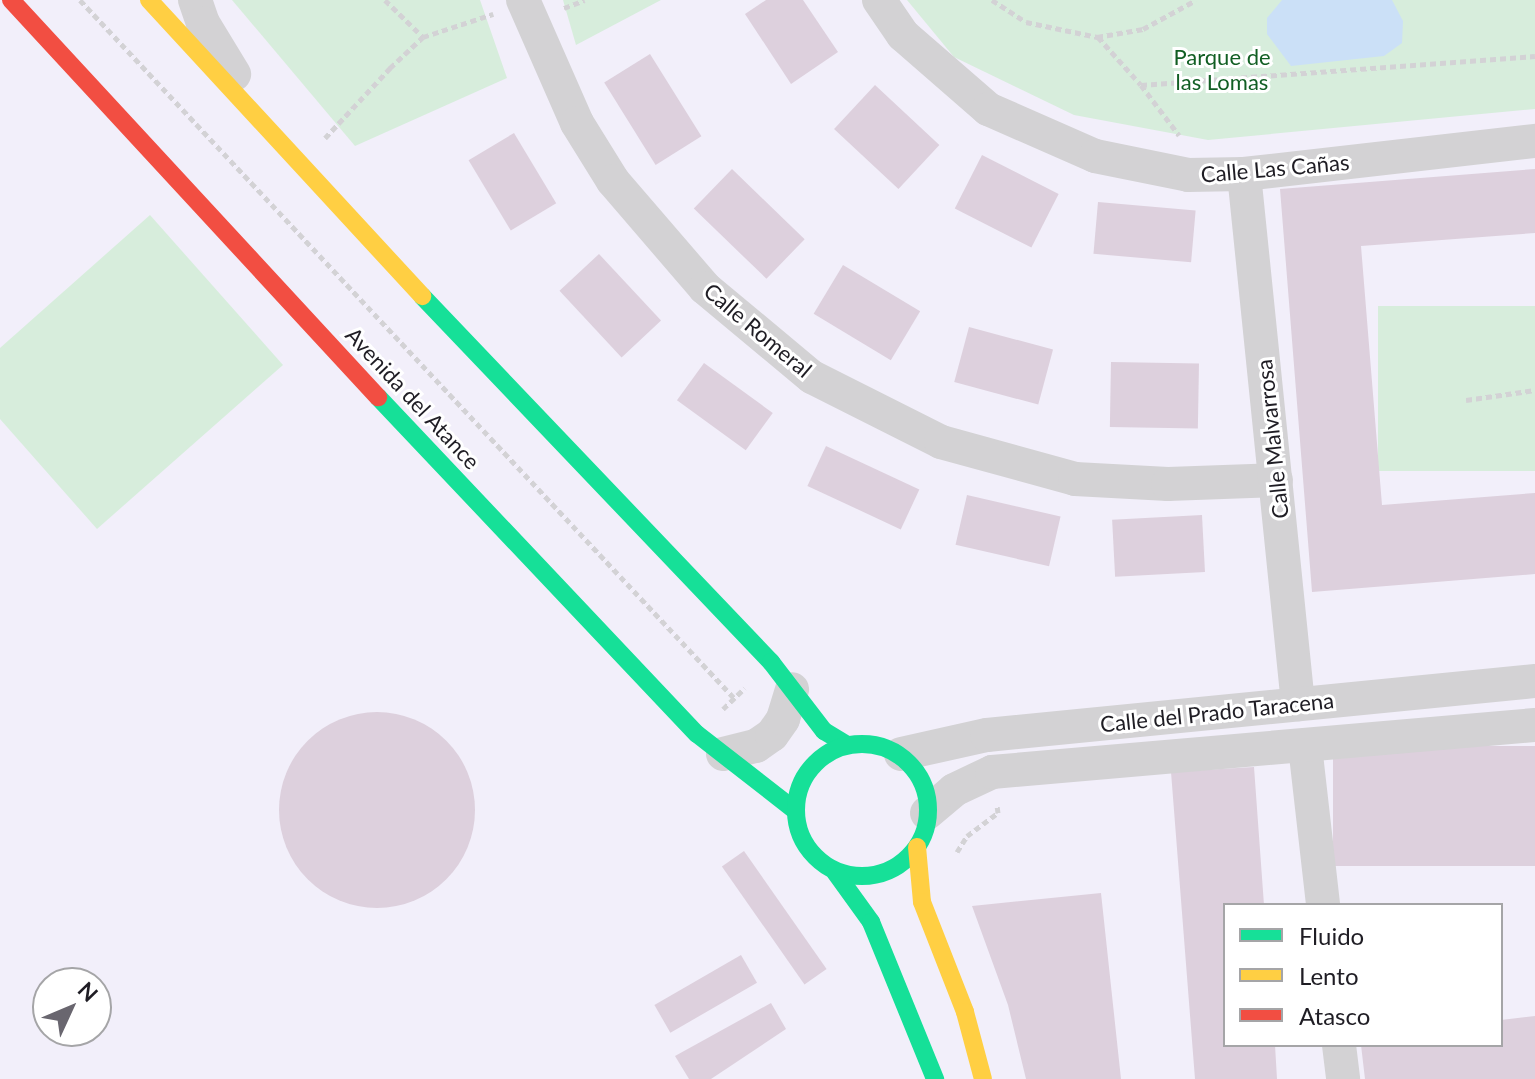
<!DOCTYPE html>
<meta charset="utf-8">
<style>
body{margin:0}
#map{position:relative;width:1535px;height:1079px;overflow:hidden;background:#f2effa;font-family:Lato,sans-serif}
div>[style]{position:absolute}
.green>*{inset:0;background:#d7eddc;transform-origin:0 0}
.water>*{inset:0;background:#cbe0f7}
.building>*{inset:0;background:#ddd0dd;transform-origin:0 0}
.round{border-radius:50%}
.path>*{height:5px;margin-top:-2.5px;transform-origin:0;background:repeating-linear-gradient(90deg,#d3d2d5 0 6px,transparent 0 10px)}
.street>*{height:34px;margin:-17px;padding:0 17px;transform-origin:17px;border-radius:17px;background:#d3d2d4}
.fast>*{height:18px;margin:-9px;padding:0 9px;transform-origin:9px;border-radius:9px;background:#16e098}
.fast>.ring{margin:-9px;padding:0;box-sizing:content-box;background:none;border:18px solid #16e098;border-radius:50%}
.slow>*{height:18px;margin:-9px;padding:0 9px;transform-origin:9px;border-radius:9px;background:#ffcf43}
.jam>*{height:18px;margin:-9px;padding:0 9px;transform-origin:9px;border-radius:9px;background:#f24e42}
span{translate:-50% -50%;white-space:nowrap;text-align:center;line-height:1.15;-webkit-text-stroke:6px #fff;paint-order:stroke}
.park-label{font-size:22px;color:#115e23}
.street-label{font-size:22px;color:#1f1d24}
.legend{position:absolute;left:1223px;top:903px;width:280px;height:144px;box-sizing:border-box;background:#fff;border:2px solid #a5a5a7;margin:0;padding:10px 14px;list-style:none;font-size:24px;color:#1f1d24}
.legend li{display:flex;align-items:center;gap:16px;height:40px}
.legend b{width:40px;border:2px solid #a5a5a7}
.north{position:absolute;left:32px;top:967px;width:80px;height:80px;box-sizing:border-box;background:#fff;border:2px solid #a5a5a7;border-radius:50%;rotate:46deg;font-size:22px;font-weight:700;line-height:32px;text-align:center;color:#1f1d24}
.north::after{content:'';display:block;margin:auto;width:28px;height:36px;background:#69666f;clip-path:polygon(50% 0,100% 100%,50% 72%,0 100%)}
</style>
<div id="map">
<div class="green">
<div style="clip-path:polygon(232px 0,480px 0,507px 78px,355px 146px)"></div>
<div style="clip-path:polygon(563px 0,661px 0,576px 45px)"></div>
<div style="clip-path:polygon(907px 0,1535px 0,1535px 109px,1208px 140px,1074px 115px,954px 57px)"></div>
<div style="clip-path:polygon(150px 215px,283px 365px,97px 529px,0 419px,0 348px)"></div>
<div style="left:1535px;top:306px;width:165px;height:157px;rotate:90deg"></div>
</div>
<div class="water">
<div style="clip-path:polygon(1282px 0,1392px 0,1403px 21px,1402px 43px,1384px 56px,1291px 66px,1267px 34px,1267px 18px)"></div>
</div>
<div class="building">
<div style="clip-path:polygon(766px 0,803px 0,838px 52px,791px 84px,745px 14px)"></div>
<div style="left:650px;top:54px;width:97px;height:54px;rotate:58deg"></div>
<div style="left:875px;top:85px;width:88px;height:60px;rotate:43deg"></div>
<div style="left:514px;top:133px;width:82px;height:53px;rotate:59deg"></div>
<div style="left:982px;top:155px;width:86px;height:60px;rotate:27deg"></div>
<div style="left:732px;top:169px;width:101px;height:55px;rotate:44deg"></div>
<div style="clip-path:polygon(1535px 169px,1535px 233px,1361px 246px,1382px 505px,1535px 493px,1535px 574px,1312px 592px,1280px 189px)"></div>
<div style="left:1098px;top:202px;width:98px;height:52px;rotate:5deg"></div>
<div style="left:599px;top:254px;width:91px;height:54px;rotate:47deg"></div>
<div style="left:843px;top:265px;width:90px;height:57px;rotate:31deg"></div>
<div style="left:969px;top:327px;width:87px;height:57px;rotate:15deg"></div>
<div style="left:1111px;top:362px;width:88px;height:65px;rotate:1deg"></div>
<div style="left:704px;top:363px;width:85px;height:46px;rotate:36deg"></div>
<div style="left:826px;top:446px;width:103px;height:44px;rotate:25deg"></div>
<div style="left:967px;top:495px;width:96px;height:51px;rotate:13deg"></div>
<div style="left:1202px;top:515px;width:57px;height:90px;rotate:87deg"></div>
<div class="round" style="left:279px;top:712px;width:196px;height:196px"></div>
<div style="left:1535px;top:746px;width:120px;height:202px;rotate:90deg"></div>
<div style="clip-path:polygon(1254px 767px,1264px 905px,1225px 905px,1225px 1045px,1275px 1045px,1277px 1079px,1195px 1079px,1171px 772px)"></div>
<div style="left:744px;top:851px;width:144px;height:27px;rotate:55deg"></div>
<div style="clip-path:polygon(1101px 893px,1121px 1079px,1026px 1079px,1008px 1005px,972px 906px)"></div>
<div style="left:741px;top:955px;width:32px;height:100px;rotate:60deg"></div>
<div style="clip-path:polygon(771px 1003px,786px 1029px,711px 1079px,689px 1079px,675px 1056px)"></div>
<div style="clip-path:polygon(1535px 1016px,1535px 1079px,1365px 1079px,1361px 1045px,1501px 1045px,1501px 1020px)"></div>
</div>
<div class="path">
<div style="left:80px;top:0;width:957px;rotate:46.86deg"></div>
<div style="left:385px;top:0;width:53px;rotate:44.2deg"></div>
<div style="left:992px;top:0;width:40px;rotate:32.9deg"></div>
<div style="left:1026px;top:22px;width:73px;rotate:11.9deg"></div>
<div style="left:1097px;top:37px;width:47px;rotate:-9.9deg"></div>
<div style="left:1143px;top:29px;width:60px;rotate:-28.7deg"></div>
<div style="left:564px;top:8px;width:22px;rotate:-21deg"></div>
<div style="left:1098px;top:37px;width:64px;rotate:48.1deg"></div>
<div style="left:1141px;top:85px;width:63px;rotate:52.8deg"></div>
<div style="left:1141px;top:85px;width:395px;rotate:-4.2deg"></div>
<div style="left:325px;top:138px;width:96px;rotate:-47.1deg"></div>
<div style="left:390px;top:68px;width:45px;rotate:-43.2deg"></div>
<div style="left:423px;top:37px;width:74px;rotate:-18.2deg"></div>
<div style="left:1466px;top:400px;width:70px;rotate:-8.2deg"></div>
<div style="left:723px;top:709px;width:30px;rotate:-44deg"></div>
<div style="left:957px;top:852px;width:19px;rotate:-58deg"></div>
<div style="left:967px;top:836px;width:39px;rotate:-37deg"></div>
<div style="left:998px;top:813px;width:8px;rotate:-97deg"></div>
</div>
<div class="street">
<div style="left:195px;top:0;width:24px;rotate:71deg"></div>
<div style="left:203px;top:23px;width:60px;rotate:58.7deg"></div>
<div style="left:523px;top:0;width:134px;rotate:66.3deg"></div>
<div style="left:577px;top:123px;width:68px;rotate:58.2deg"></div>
<div style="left:613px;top:181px;width:141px;rotate:49.3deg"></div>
<div style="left:705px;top:288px;width:139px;rotate:39.8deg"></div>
<div style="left:812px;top:377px;width:144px;rotate:26.7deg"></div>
<div style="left:941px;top:442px;width:139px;rotate:15.4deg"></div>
<div style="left:1075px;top:479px;width:93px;rotate:3.1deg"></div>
<div style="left:1168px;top:484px;width:108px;rotate:-2.1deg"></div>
<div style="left:879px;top:0;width:42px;rotate:55.6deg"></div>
<div style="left:903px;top:35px;width:113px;rotate:41deg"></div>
<div style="left:988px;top:109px;width:117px;rotate:23.7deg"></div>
<div style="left:1095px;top:156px;width:95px;rotate:11.5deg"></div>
<div style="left:1188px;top:175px;width:56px;rotate:-1deg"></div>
<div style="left:1244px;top:174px;width:293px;rotate:-6.5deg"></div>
<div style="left:1244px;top:174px;width:533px;rotate:84.18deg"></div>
<div style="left:1305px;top:746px;width:160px;rotate:83.5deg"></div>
<div style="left:723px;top:754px;width:34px;rotate:-14deg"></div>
<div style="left:756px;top:746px;width:19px;rotate:-35deg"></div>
<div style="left:772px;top:735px;width:19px;rotate:-55deg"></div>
<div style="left:783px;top:719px;width:31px;rotate:-73deg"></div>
<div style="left:901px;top:754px;width:88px;rotate:-12.5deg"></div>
<div style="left:987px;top:735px;width:551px;rotate:-5.63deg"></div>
<div style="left:927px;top:813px;width:35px;rotate:-40deg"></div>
<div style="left:954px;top:790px;width:42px;rotate:-25.3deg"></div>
<div style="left:992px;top:772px;width:545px;rotate:-4.95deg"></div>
<div style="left:1339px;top:1045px;width:34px;rotate:83deg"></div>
</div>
<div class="fast">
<div style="left:422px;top:296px;width:506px;rotate:46.36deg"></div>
<div style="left:771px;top:662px;width:87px;rotate:52.5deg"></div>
<div style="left:824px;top:731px;width:26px;rotate:31deg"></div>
<div style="left:378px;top:397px;width:464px;rotate:46.6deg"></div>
<div style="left:697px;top:734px;width:125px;rotate:37.9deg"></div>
<div class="ring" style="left:796px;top:744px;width:114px;height:114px"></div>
<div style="left:835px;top:872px;width:62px;rotate:54.2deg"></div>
<div style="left:871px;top:922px;width:170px;rotate:67.8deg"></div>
</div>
<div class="slow">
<div style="left:149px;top:0;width:403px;rotate:47.3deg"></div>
<div style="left:917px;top:847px;width:55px;rotate:84.8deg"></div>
<div style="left:922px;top:902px;width:118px;rotate:68.6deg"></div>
<div style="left:965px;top:1012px;width:69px;rotate:75deg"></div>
</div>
<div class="jam">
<div style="left:11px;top:0;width:541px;rotate:47.25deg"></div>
</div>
<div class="park-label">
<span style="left:1222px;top:69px">Parque de<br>las Lomas</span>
</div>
<div class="street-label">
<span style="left:1275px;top:168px;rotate:-5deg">Calle Las Cañas</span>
<span style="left:758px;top:330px;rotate:40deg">Calle Romeral</span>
<span style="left:413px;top:398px;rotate:47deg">Avenida del Atance</span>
<span style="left:1272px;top:439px;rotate:-96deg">Calle Malvarrosa</span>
<span style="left:1217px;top:712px;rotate:-6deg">Calle del Prado Taracena</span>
</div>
<ul class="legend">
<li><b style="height:10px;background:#16e098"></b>Fluido</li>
<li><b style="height:10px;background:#ffcf43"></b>Lento</li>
<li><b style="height:10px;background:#f24e42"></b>Atasco</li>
</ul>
<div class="north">N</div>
</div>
